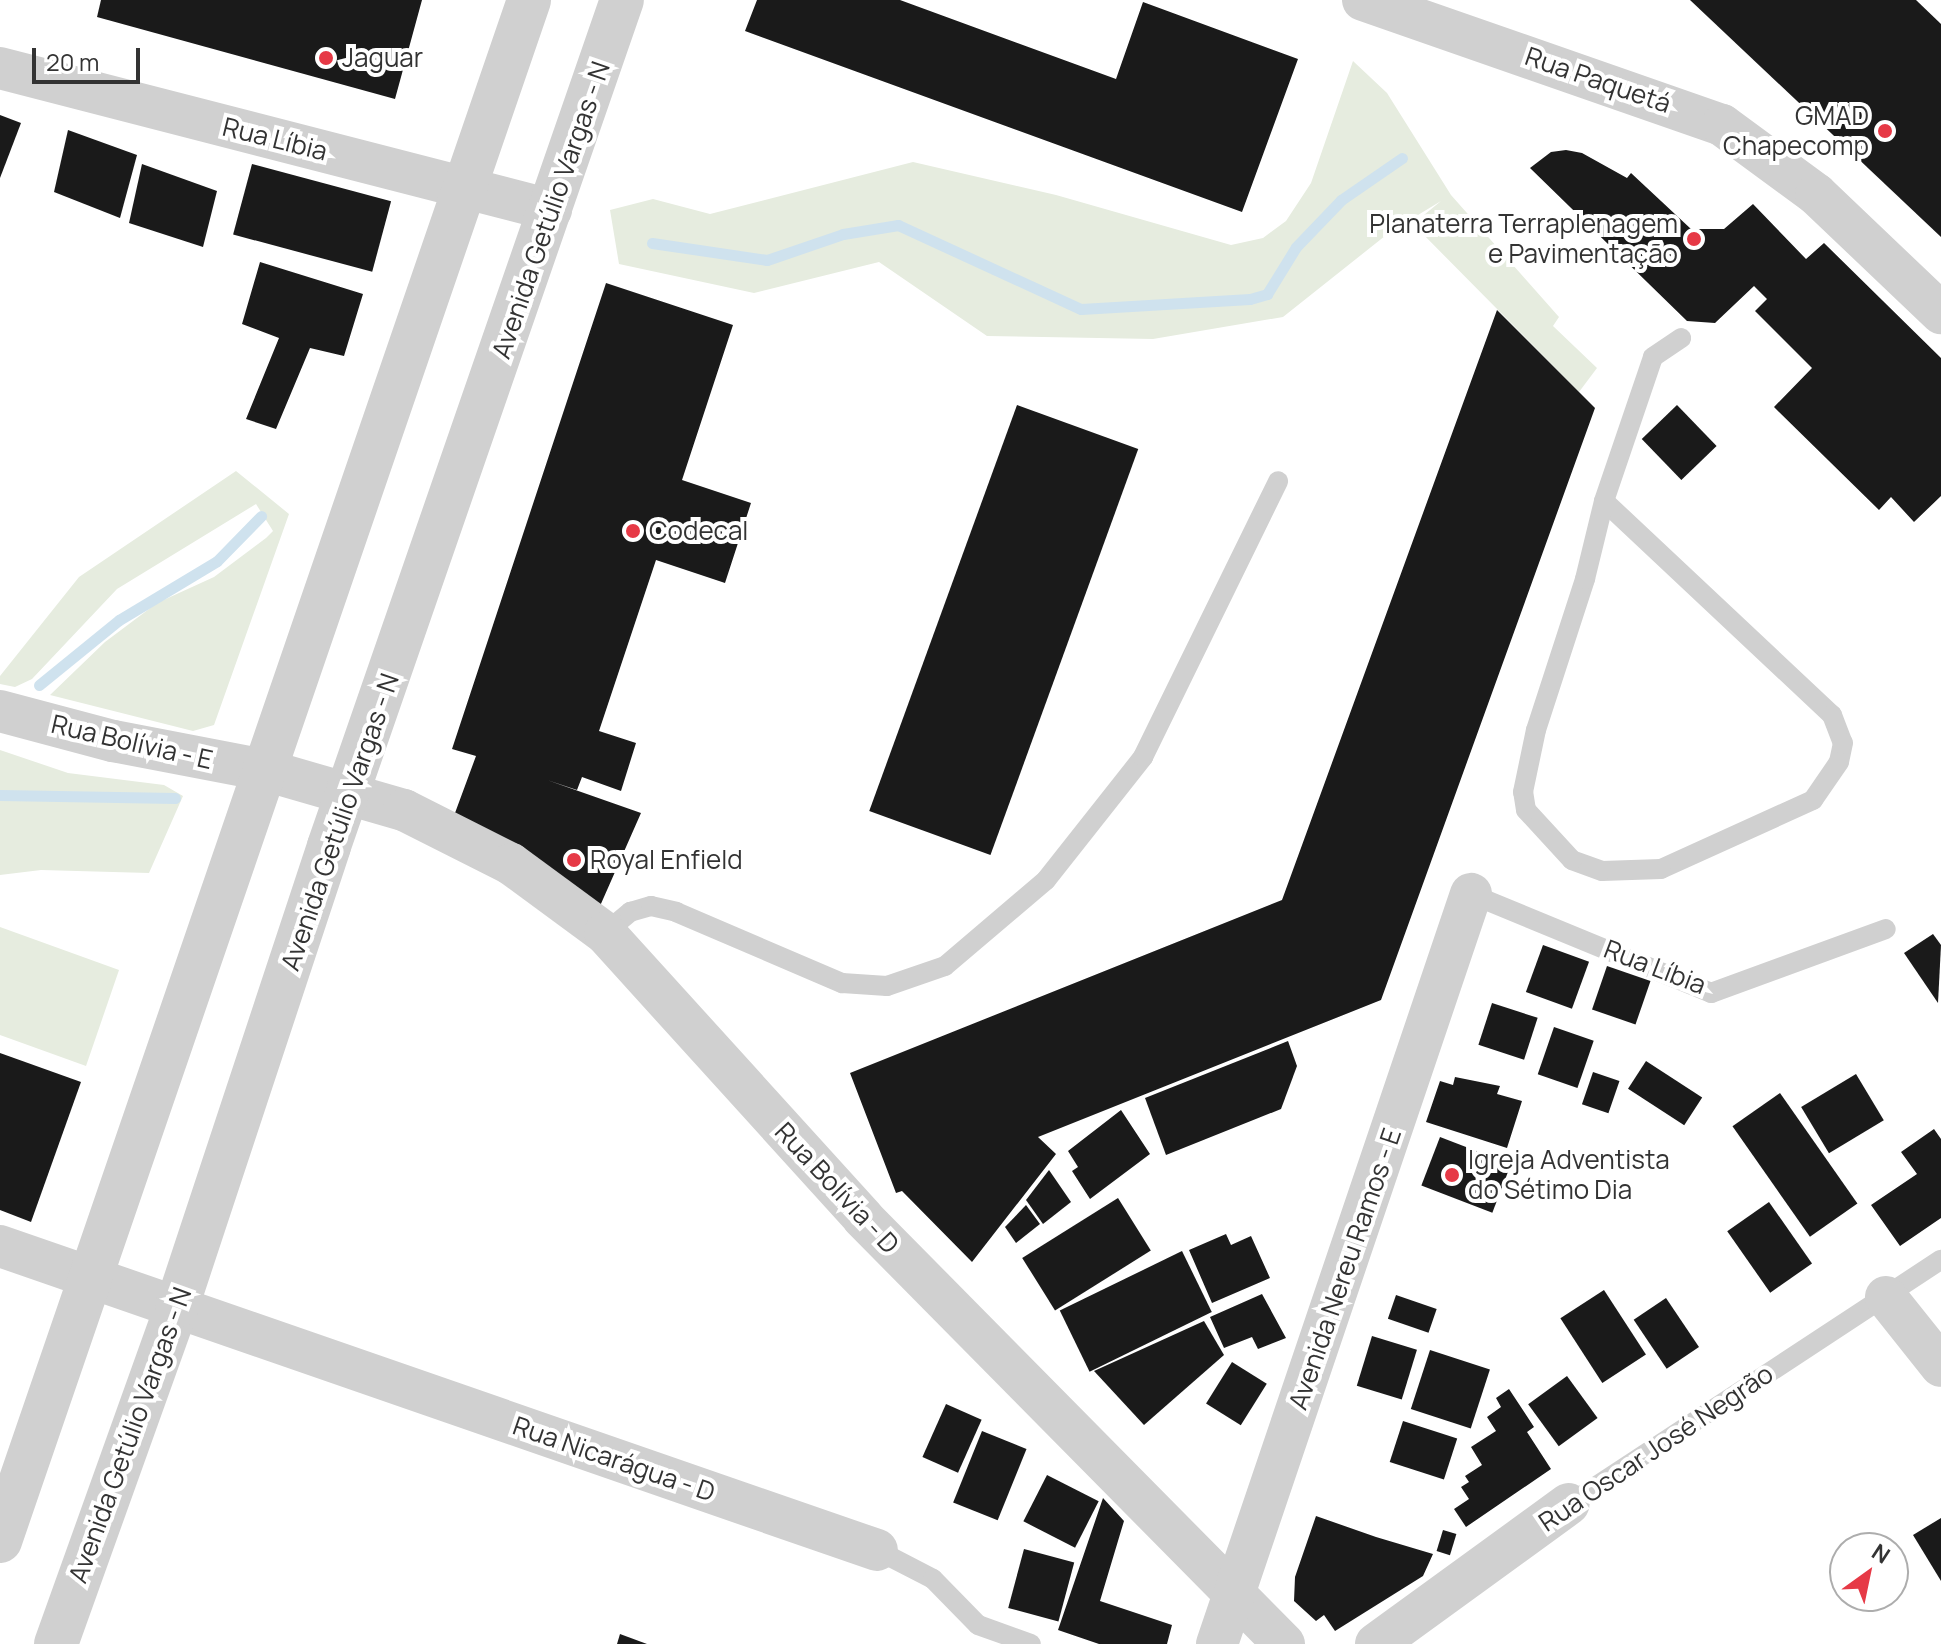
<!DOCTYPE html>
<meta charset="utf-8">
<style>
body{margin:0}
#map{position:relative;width:1941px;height:1644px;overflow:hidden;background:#fff;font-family:Manrope,sans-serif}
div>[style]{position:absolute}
.green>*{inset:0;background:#e6ecdf}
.stream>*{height:11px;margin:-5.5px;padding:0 5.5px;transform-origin:5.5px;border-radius:5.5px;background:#cfe2ee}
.building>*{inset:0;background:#1a1a1a;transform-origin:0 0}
.service>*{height:20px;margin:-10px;padding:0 10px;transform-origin:10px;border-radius:10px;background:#d0d0d0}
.minor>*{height:42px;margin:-21px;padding:0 21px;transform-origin:21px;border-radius:21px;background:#d0d0d0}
.tertiary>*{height:44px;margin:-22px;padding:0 22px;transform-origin:22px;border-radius:22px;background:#d0d0d0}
.dots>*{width:22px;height:22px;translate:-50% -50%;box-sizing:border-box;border:4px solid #fff;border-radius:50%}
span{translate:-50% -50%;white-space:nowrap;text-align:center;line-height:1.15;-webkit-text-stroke:8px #fff;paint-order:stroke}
.poi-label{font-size:26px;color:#333}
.left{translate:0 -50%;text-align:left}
.right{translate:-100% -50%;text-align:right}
.street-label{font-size:26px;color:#333}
.north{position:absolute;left:1829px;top:1532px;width:80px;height:80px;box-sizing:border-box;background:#fff;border:2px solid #adadad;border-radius:50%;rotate:33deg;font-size:22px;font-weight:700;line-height:32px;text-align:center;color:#333}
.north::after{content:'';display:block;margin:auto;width:28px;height:36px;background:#e63946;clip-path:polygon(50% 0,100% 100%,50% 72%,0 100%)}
.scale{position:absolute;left:32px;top:48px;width:108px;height:36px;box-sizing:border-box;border:4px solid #333;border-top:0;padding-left:10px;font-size:24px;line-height:28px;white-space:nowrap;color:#333;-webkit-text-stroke:6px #fff;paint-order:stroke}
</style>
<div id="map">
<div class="green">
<div style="clip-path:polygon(1353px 61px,1387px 93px,1451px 195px,1559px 317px,1553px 326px,1597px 368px,1579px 392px,1413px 224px,1441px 201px,1390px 232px,1283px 317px,1153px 339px,987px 336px,879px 262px,754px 293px,619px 264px,610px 210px,653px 199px,710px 214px,913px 162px,1056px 195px,1231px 245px,1263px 238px,1286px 221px,1311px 183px)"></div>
<div style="clip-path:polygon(236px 471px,289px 514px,214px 725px,193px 731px,50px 695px,105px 642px,157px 603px,214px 577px,266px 538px,273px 531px,256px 504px,117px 589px,32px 679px,15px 687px,0 684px,0 676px,79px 577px)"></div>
<div style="clip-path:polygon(0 750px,68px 773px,164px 785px,183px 796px,149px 873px,41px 870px,0 875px)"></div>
<div style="clip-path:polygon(0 927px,119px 970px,86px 1066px,0 1035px)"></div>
</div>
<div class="stream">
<div style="left:652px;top:243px;width:116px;rotate:8.4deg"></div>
<div style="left:767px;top:260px;width:80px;rotate:-18.9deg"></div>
<div style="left:843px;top:234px;width:56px;rotate:-9.3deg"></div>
<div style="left:898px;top:225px;width:201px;rotate:24.7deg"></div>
<div style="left:1081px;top:309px;width:169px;rotate:-3.4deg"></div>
<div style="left:1250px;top:299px;width:18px;rotate:-16deg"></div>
<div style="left:1267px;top:294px;width:55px;rotate:-58.3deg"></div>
<div style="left:1296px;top:247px;width:65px;rotate:-46.2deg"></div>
<div style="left:1341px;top:200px;width:74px;rotate:-34.5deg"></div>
<div style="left:39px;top:685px;width:103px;rotate:-39.1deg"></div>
<div style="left:119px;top:620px;width:114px;rotate:-31deg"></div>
<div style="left:217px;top:561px;width:63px;rotate:-45.6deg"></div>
<div style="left:0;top:795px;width:175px;rotate:1deg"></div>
</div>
<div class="building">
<div style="clip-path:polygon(101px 0,422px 0,395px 99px,97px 17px)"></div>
<div style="clip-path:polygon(757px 0,900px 0,1116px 79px,1143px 2px,1298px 59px,1242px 212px,745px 31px)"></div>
<div style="clip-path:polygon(1690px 0,1916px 0,1941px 24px,1941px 237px)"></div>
<div style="clip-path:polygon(0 115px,21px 123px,0 178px)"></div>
<div style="clip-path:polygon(68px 130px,137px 155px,120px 218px,54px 192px)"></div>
<div style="clip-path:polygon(1566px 150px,1582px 153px,1627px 178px,1631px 173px,1691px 229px,1724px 229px,1753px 204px,1806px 259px,1824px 243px,1941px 358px,1941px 496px,1914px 522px,1891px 497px,1879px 510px,1774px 407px,1812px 368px,1755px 311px,1767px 299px,1754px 286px,1715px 323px,1687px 321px,1530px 168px,1551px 152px)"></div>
<div style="clip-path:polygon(142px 164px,217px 191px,203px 247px,129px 223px)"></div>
<div style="left:252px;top:164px;width:144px;height:73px;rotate:15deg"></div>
<div style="clip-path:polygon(260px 262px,363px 294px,344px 356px,310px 348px,276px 429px,246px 419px,279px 338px,242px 324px)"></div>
<div style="clip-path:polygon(606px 283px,733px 325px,682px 480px,751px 503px,725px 583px,656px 560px,599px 731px,636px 743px,621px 791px,582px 777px,577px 790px,547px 780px,641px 813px,600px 906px,455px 813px,476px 756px,452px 749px)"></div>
<div style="clip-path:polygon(1497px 310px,1595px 408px,1381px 1000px,1038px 1137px,1056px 1154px,972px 1262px,902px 1191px,896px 1193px,850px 1073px,1282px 900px)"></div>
<div style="left:1017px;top:405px;width:129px;height:432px;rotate:20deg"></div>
<div style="left:1677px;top:405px;width:57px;height:49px;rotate:46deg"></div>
<div style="clip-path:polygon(1933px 934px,1941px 945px,1938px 1003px,1904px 953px)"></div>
<div style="left:1543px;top:945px;width:49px;height:50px;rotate:20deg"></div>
<div style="left:1607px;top:966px;width:46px;height:46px;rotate:19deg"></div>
<div style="left:1492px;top:1003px;width:48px;height:44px;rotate:18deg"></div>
<div style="left:1554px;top:1027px;width:42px;height:50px;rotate:19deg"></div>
<div style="clip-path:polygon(1288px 1041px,1297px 1066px,1281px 1109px,1166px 1155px,1145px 1098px)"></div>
<div style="clip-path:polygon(0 1053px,81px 1082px,31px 1222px,0 1210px)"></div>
<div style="left:1646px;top:1061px;width:67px;height:33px;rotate:33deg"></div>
<div style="left:1593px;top:1072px;width:28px;height:34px;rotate:19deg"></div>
<div style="left:1856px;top:1074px;width:54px;height:64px;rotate:59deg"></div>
<div style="clip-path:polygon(1455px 1077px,1500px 1086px,1497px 1094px,1522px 1101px,1507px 1148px,1426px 1122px,1440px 1081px,1453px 1085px)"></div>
<div style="left:1780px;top:1093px;width:135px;height:58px;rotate:55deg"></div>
<div style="clip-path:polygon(1121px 1110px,1150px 1154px,1090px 1199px,1072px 1171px,1078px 1167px,1068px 1151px)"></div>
<div style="clip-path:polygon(1934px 1129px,1941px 1139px,1941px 1218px,1900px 1246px,1871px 1205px,1917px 1174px,1901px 1152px)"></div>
<div style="left:1440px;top:1137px;width:76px;height:52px;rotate:21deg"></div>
<div style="clip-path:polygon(1049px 1170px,1071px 1202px,1043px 1224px,1026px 1200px)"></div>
<div style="left:1118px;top:1198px;width:62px;height:113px;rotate:58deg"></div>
<div style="left:1769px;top:1202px;width:75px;height:51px;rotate:55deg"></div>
<div style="clip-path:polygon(1026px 1205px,1040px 1224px,1016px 1243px,1005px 1227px)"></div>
<div style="clip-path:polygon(1226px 1234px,1231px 1245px,1251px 1236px,1270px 1278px,1212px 1303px,1189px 1250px)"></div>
<div style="left:1182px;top:1251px;width:68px;height:136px;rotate:64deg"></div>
<div style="left:1604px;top:1290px;width:77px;height:52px;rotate:57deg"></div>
<div style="clip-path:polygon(1262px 1294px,1286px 1338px,1258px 1349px,1252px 1337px,1224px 1348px,1210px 1317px)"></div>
<div style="left:1396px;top:1295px;width:43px;height:25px;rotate:19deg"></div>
<div style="left:1666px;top:1298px;width:59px;height:39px;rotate:56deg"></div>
<div style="clip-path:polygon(1204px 1321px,1224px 1355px,1144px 1425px,1094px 1371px)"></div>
<div style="left:1372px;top:1336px;width:47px;height:52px;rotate:17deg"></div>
<div style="left:1430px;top:1350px;width:63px;height:62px;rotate:18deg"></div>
<div style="left:1232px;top:1362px;width:41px;height:49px;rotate:32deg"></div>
<div style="left:1567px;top:1376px;width:52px;height:48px;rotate:54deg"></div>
<div style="clip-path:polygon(1509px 1389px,1534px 1427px,1527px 1432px,1551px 1469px,1466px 1527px,1454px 1509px,1469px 1499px,1461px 1487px,1469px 1482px,1465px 1476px,1482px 1465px,1471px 1447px,1496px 1431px,1487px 1417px,1501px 1407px,1496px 1398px)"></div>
<div style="left:946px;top:1404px;width:39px;height:58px;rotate:24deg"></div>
<div style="left:1403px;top:1421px;width:57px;height:43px;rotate:18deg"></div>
<div style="left:982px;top:1431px;width:48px;height:77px;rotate:22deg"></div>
<div style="left:1047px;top:1475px;width:58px;height:52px;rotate:27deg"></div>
<div style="clip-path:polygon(1103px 1498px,1124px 1521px,1100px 1601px,1172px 1625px,1167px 1644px,1099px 1644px,1058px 1630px)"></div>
<div style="clip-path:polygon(1316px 1516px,1376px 1537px,1433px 1554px,1423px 1576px,1335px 1631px,1324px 1615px,1316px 1621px,1294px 1601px,1295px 1577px)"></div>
<div style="clip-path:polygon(1941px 1518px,1941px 1581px,1913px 1535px)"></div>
<div style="left:1443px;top:1530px;width:14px;height:22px;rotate:17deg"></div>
<div style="left:1024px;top:1549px;width:52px;height:61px;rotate:15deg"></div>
<div style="clip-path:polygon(620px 1634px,647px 1644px,617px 1644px)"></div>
</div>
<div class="service">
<div style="left:1604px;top:501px;width:313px;rotate:43.2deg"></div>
<div style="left:1832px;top:715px;width:30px;rotate:69deg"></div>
<div style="left:1843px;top:743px;width:19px;rotate:102deg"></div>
<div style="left:1839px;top:762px;width:46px;rotate:124.4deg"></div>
<div style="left:1813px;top:800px;width:167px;rotate:155.6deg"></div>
<div style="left:1661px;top:869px;width:59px;rotate:178.1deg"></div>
<div style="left:1602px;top:871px;width:32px;rotate:-160deg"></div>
<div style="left:1572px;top:860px;width:68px;rotate:-132.6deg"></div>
<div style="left:1526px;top:810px;width:18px;rotate:-99deg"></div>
<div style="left:1523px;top:792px;width:63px;rotate:-78.2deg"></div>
<div style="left:1536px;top:730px;width:159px;rotate:-72deg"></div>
<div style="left:1585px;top:579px;width:80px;rotate:-76.3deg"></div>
<div style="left:1604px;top:501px;width:152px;rotate:-71.2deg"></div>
<div style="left:1653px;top:357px;width:34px;rotate:-34deg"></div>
<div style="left:1471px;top:894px;width:260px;rotate:22.4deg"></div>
<div style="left:1711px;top:993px;width:186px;rotate:-20.1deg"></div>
<div style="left:605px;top:933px;width:33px;rotate:-40deg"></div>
<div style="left:630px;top:912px;width:22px;rotate:-16deg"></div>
<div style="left:651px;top:906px;width:26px;rotate:13deg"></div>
<div style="left:676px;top:912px;width:181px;rotate:23.2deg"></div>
<div style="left:842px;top:983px;width:45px;rotate:3.8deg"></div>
<div style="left:887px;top:986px;width:61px;rotate:-19deg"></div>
<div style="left:945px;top:966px;width:133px;rotate:-40.4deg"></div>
<div style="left:1046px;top:880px;width:157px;rotate:-51.7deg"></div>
<div style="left:1143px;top:757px;width:307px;rotate:-63.9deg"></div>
<div style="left:1569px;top:1504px;width:445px;rotate:-33.3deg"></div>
<div style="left:877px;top:1550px;width:63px;rotate:27.4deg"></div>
<div style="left:933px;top:1579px;width:64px;rotate:45.6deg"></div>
<div style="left:978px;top:1625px;width:56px;rotate:19.7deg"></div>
</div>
<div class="minor">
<div style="left:1363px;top:0;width:380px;rotate:19.2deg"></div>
<div style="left:1722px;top:125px;width:117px;rotate:36.3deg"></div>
<div style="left:1816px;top:194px;width:173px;rotate:43.6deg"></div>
<div style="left:0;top:68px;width:569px;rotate:14.45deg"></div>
<div style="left:0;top:711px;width:117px;rotate:14.9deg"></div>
<div style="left:113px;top:741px;width:155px;rotate:10.8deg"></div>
<div style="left:265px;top:770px;width:145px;rotate:16.1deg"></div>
<div style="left:404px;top:810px;width:120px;rotate:26.8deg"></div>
<div style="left:511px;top:864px;width:117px;rotate:36.3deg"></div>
<div style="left:605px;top:933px;width:384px;rotate:47.8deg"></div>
<div style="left:863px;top:1218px;width:599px;rotate:45.34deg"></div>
<div style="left:0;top:1246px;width:928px;rotate:19.12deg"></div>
<div style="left:1886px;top:1297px;width:88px;rotate:51.4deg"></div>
<div style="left:1217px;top:1644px;width:792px;rotate:-71.29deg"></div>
<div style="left:1376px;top:1644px;width:238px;rotate:-36deg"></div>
</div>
<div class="tertiary">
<div style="left:0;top:1541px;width:1629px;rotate:-71.05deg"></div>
<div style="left:56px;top:1644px;width:359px;rotate:-70.3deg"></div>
<div style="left:177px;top:1306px;width:484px;rotate:-71.7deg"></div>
<div style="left:329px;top:846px;width:895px;rotate:-70.9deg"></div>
</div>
<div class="dots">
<div style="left:326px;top:58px;background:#e63946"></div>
<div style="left:1885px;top:131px;background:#e63946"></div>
<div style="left:1694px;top:239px;background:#e63946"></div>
<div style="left:633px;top:531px;background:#e63946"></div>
<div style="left:574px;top:860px;background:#e63946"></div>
<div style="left:1452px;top:1175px;background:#e63946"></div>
</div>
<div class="poi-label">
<span class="left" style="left:342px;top:58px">Jaguar</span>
<span class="right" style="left:1869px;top:131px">GMAD<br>Chapecomp</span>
<span class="right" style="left:1678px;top:239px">Planaterra Terraplenagem<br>e Pavimentação</span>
<span class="left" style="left:649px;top:531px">Codecal</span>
<span class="left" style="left:590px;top:860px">Royal Enfield</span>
<span class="left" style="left:1468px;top:1175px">Igreja Adventista<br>do Sétimo Dia</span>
</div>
<div class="street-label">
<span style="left:1598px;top:80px;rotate:19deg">Rua Paquetá</span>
<span style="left:275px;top:139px;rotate:14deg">Rua Líbia</span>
<span style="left:551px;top:210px;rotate:-71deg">Avenida Getúlio Vargas - N</span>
<span style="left:132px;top:742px;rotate:13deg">Rua Bolívia - E</span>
<span style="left:340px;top:822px;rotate:-71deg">Avenida Getúlio Vargas - N</span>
<span style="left:1655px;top:967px;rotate:21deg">Rua Líbia</span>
<span style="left:837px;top:1188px;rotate:47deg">Rua Bolívia - D</span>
<span style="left:1345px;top:1269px;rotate:-71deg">Avenida Nereu Ramos - E</span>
<span style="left:130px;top:1435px;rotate:-70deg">Avenida Getúlio Vargas - N</span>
<span style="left:1656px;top:1448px;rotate:-34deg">Rua Oscar José Negrão</span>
<span style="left:614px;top:1459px;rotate:19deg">Rua Nicarágua - D</span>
</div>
<div class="north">N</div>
<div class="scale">20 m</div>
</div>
